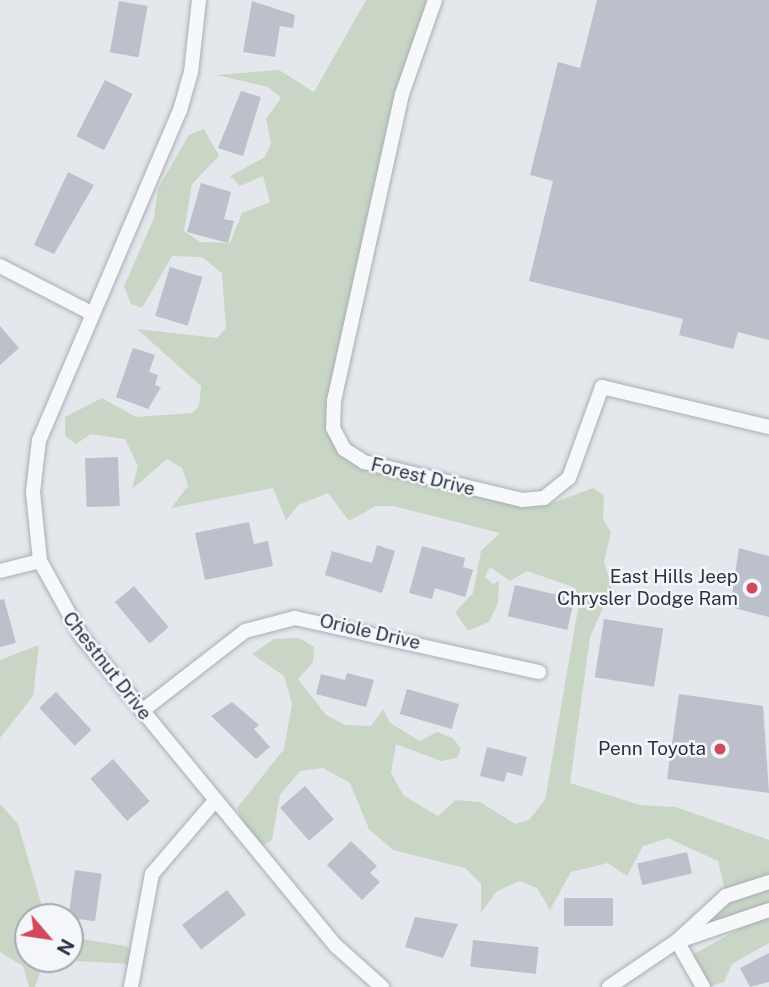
<!DOCTYPE html>
<style>
body{margin:0}
#map{position:relative;width:769px;height:987px;overflow:hidden;background:#e4e7ec;font-family:"Public Sans",sans-serif}
div>[style]{position:absolute}
.green>*{inset:0;background:#c9d6c5}
.building>*{inset:0;background:#bbc0ca;transform-origin:0 0}
.roads{filter:drop-shadow(0 0 2px #a9aeb7) drop-shadow(0 0 2px #a9aeb7)}
.street>*{height:14px;margin:-7px;padding:0 7px;transform-origin:7px;border-radius:7px;background:#f7f8fa}
.dots>*{width:19px;height:19px;translate:-50% -50%;box-sizing:border-box;border:4px solid #f4f6f9;border-radius:50%}
span{translate:-50% -50%;white-space:nowrap;text-align:center;line-height:1.15;-webkit-text-stroke:5px #f4f6f9;paint-order:stroke}
.street-label{font-size:19px;color:#2b3445}
.poi-label{font-size:19px;color:#2b3445}
.right{translate:-100% -50%;text-align:right}
.north{position:absolute;left:14px;top:903px;width:70px;height:70px;box-sizing:border-box;background:#f4f6f9;border:2px solid #a4a8b1;border-radius:50%;rotate:119deg;font-size:19px;font-weight:700;line-height:28px;text-align:center;color:#2b3445}
.north::after{content:'';display:block;margin:auto;width:24px;height:32px;background:#d1495b;clip-path:polygon(50% 0,100% 100%,50% 72%,0 100%)}
</style>
<div id="map">
<div class="green">
<div style="clip-path:polygon(366px 0,435px 0,420px 33px,333px 428px,364px 462px,544px 506px,593px 488px,604px 495px,603px 519px,611px 533px,604px 562px,612px 588px,590px 637px,570px 783px,640px 805px,676px 807px,769px 840px,769px 910px,677px 941px,726px 895px,718px 861px,668px 838px,643px 846px,627px 876px,608px 863px,571px 872px,550px 910px,537px 888px,519px 881px,496px 892px,481px 913px,481px 884px,465px 868px,393px 850px,369px 829px,350px 783px,323px 768px,300px 771px,280px 795px,272px 840px,263px 845px,249px 838px,237px 808px,284px 749px,292px 704px,284px 676px,252px 654px,274px 639px,299px 638px,314px 647px,313px 662px,298px 679px,326px 715px,345px 725px,371px 726px,383px 709px,390px 723px,420px 741px,437px 732px,453px 738px,461px 749px,457px 758px,441px 761px,396px 744px,391px 773px,404px 796px,438px 816px,456px 800px,480px 802px,515px 824px,529px 820px,545px 800px,580px 597px,573px 587px,527px 571px,510px 581px,490px 567px,485px 577px,493px 584px,499px 581px,498px 603px,489px 622px,468px 631px,455px 612px,473px 593px,481px 551px,500px 533px,393px 506px,376px 506px,349px 521px,328px 493px,298px 505px,286px 520px,273px 488px,171px 508px,188px 486px,182px 468px,167px 459px,132px 489px,138px 466px,125px 439px,91px 434px,76px 444px,65px 436px,65px 417px,102px 398px,136px 417px,192px 413px,199px 406px,201px 386px,137px 329px,217px 338px,226px 328px,222px 273px,202px 257px,172px 256px,142px 308px,131px 304px,124px 286px,154px 218px,158px 188px,189px 135px,204px 129px,219px 156px,192px 184px,184px 231px,200px 242px,230px 243px,242px 213px,270px 202px,263px 176px,240px 186px,230px 176px,265px 157px,271px 143px,266px 119px,281px 98px,268px 87px,217px 75px,279px 70px,314px 92px)"></div>
<div style="clip-path:polygon(39px 645px,33px 696px,0 738px,0 660px)"></div>
<div style="clip-path:polygon(0 804px,18px 824px,45px 917px,28px 917px,28px 959px,70px 959px,70px 937px,125px 946px,133px 950px,131px 964px,55px 960px,43px 965px,35px 987px,29px 987px,23px 966px,0 952px)"></div>
<div style="clip-path:polygon(759px 918px,769px 919px,769px 943px,732px 964px,724px 982px,706px 987px,687px 964px,694px 954px)"></div>
</div>
<div class="building">
<div style="clip-path:polygon(597px 0,769px 0,769px 340px,738px 332px,733px 349px,679px 335px,683px 319px,529px 281px,553px 181px,530px 175px,558px 62px,580px 68px)"></div>
<div style="left:119px;top:1px;width:29px;height:52px;rotate:10deg"></div>
<div style="clip-path:polygon(252px 1px,295px 15px,293px 28px,280px 26px,275px 57px,243px 52px)"></div>
<div style="left:105px;top:80px;width:31px;height:63px;rotate:27deg"></div>
<div style="clip-path:polygon(241px 91px,261px 97px,243px 156px,218px 148px)"></div>
<div style="clip-path:polygon(68px 172px,94px 185px,54px 254px,34px 245px)"></div>
<div style="clip-path:polygon(201px 183px,231px 192px,224px 219px,234px 221px,228px 243px,187px 232px)"></div>
<div style="left:170px;top:267px;width:34px;height:51px;rotate:17deg"></div>
<div style="clip-path:polygon(0 326px,19px 348px,0 365px)"></div>
<div style="clip-path:polygon(133px 348px,155px 355px,149px 372px,158px 375px,155px 385px,161px 387px,148px 409px,116px 397px)"></div>
<div style="left:118px;top:457px;width:49px;height:33px;rotate:88deg"></div>
<div style="clip-path:polygon(249px 522px,254px 544px,268px 541px,273px 566px,205px 580px,195px 533px)"></div>
<div style="clip-path:polygon(377px 545px,395px 551px,382px 593px,325px 575px,332px 551px,372px 563px)"></div>
<div style="clip-path:polygon(422px 546px,465px 558px,463px 567px,473px 570px,465px 597px,435px 588px,432px 599px,409px 593px)"></div>
<div style="clip-path:polygon(739px 548px,769px 556px,769px 617px,730px 607px)"></div>
<div style="left:515px;top:585px;width:61px;height:32px;rotate:13deg"></div>
<div style="left:134px;top:586px;width:54px;height:25px;rotate:50deg"></div>
<div style="clip-path:polygon(4px 599px,16px 643px,0 647px,0 600px)"></div>
<div style="left:604px;top:619px;width:60px;height:59px;rotate:9deg"></div>
<div style="clip-path:polygon(347px 673px,374px 680px,366px 707px,316px 694px,321px 674px,345px 680px)"></div>
<div style="left:407px;top:689px;width:54px;height:26px;rotate:16deg"></div>
<div style="left:56px;top:692px;width:52px;height:23px;rotate:47deg"></div>
<div style="clip-path:polygon(679px 694px,763px 706px,769px 793px,667px 779px)"></div>
<div style="clip-path:polygon(232px 702px,259px 725px,254px 729px,270px 747px,256px 759px,211px 716px)"></div>
<div style="clip-path:polygon(487px 747px,527px 757px,522px 776px,507px 772px,504px 782px,480px 776px)"></div>
<div style="left:113px;top:759px;width:56px;height:30px;rotate:49deg"></div>
<div style="left:305px;top:786px;width:44px;height:33px;rotate:49deg"></div>
<div style="clip-path:polygon(351px 841px,377px 866px,370px 873px,380px 882px,362px 900px,327px 865px)"></div>
<div style="left:687px;top:852px;width:22px;height:51px;rotate:77deg"></div>
<div style="left:75px;top:870px;width:27px;height:48px;rotate:8deg"></div>
<div style="left:227px;top:890px;width:31px;height:57px;rotate:52deg"></div>
<div style="left:564px;top:898px;width:49px;height:28px"></div>
<div style="clip-path:polygon(415px 917px,458px 924px,443px 958px,405px 947px)"></div>
<div style="left:473px;top:940px;width:66px;height:27px;rotate:6deg"></div>
<div style="clip-path:polygon(769px 953px,769px 982px,750px 987px,740px 968px)"></div>
</div>
<div class="roads">
<div class="street">
<div style="left:199px;top:0;width:72px;rotate:96.3deg"></div>
<div style="left:191px;top:72px;width:40px;rotate:106deg"></div>
<div style="left:180px;top:110px;width:359px;rotate:113.1deg"></div>
<div style="left:39px;top:440px;width:52px;rotate:96.6deg"></div>
<div style="left:33px;top:492px;width:69px;rotate:84.2deg"></div>
<div style="left:40px;top:561px;width:87px;rotate:61.1deg"></div>
<div style="left:82px;top:637px;width:400px;rotate:50.6deg"></div>
<div style="left:336px;top:946px;width:62px;rotate:41.7deg"></div>
<div style="left:435px;top:0;width:100px;rotate:109.3deg"></div>
<div style="left:402px;top:94px;width:314px;rotate:102.5deg"></div>
<div style="left:334px;top:401px;width:27px;rotate:92deg"></div>
<div style="left:333px;top:428px;width:24px;rotate:62deg"></div>
<div style="left:344px;top:449px;width:24px;rotate:33deg"></div>
<div style="left:364px;top:462px;width:163px;rotate:13.5deg"></div>
<div style="left:522px;top:500px;width:22px;rotate:-5deg"></div>
<div style="left:544px;top:498px;width:32px;rotate:-39deg"></div>
<div style="left:569px;top:478px;width:97px;rotate:-70.1deg"></div>
<div style="left:602px;top:387px;width:172px;rotate:13.5deg"></div>
<div style="left:0;top:266px;width:102px;rotate:27.3deg"></div>
<div style="left:0;top:571px;width:41px;rotate:-14deg"></div>
<div style="left:142px;top:711px;width:130px;rotate:-37.8deg"></div>
<div style="left:245px;top:631px;width:52px;rotate:-14.6deg"></div>
<div style="left:295px;top:618px;width:250px;rotate:12.5deg"></div>
<div style="left:677px;top:941px;width:53px;rotate:60.5deg"></div>
<div style="left:678px;top:941px;width:96px;rotate:-18.8deg"></div>
<div style="left:131px;top:987px;width:115px;rotate:-79.5deg"></div>
<div style="left:152px;top:874px;width:95px;rotate:-49.3deg"></div>
<div style="left:609px;top:987px;width:82px;rotate:-34.1deg"></div>
<div style="left:677px;top:941px;width:67px;rotate:-42.6deg"></div>
<div style="left:726px;top:896px;width:45px;rotate:-18deg"></div>
</div>
</div>
<div class="dots">
<div style="left:752px;top:588px;background:#d1495b"></div>
<div style="left:720px;top:749px;background:#d1495b"></div>
</div>
<div class="street-label">
<span style="left:423px;top:477px;rotate:14deg">Forest Drive</span>
<span style="left:370px;top:632px;rotate:13deg">Oriole Drive</span>
<span style="left:107px;top:666px;rotate:52deg">Chestnut Drive</span>
</div>
<div class="poi-label">
<span class="right" style="left:738px;top:588px">East Hills Jeep<br>Chrysler Dodge Ram</span>
<span class="right" style="left:706px;top:749px">Penn Toyota</span>
</div>
<div class="north">N</div>
</div>
